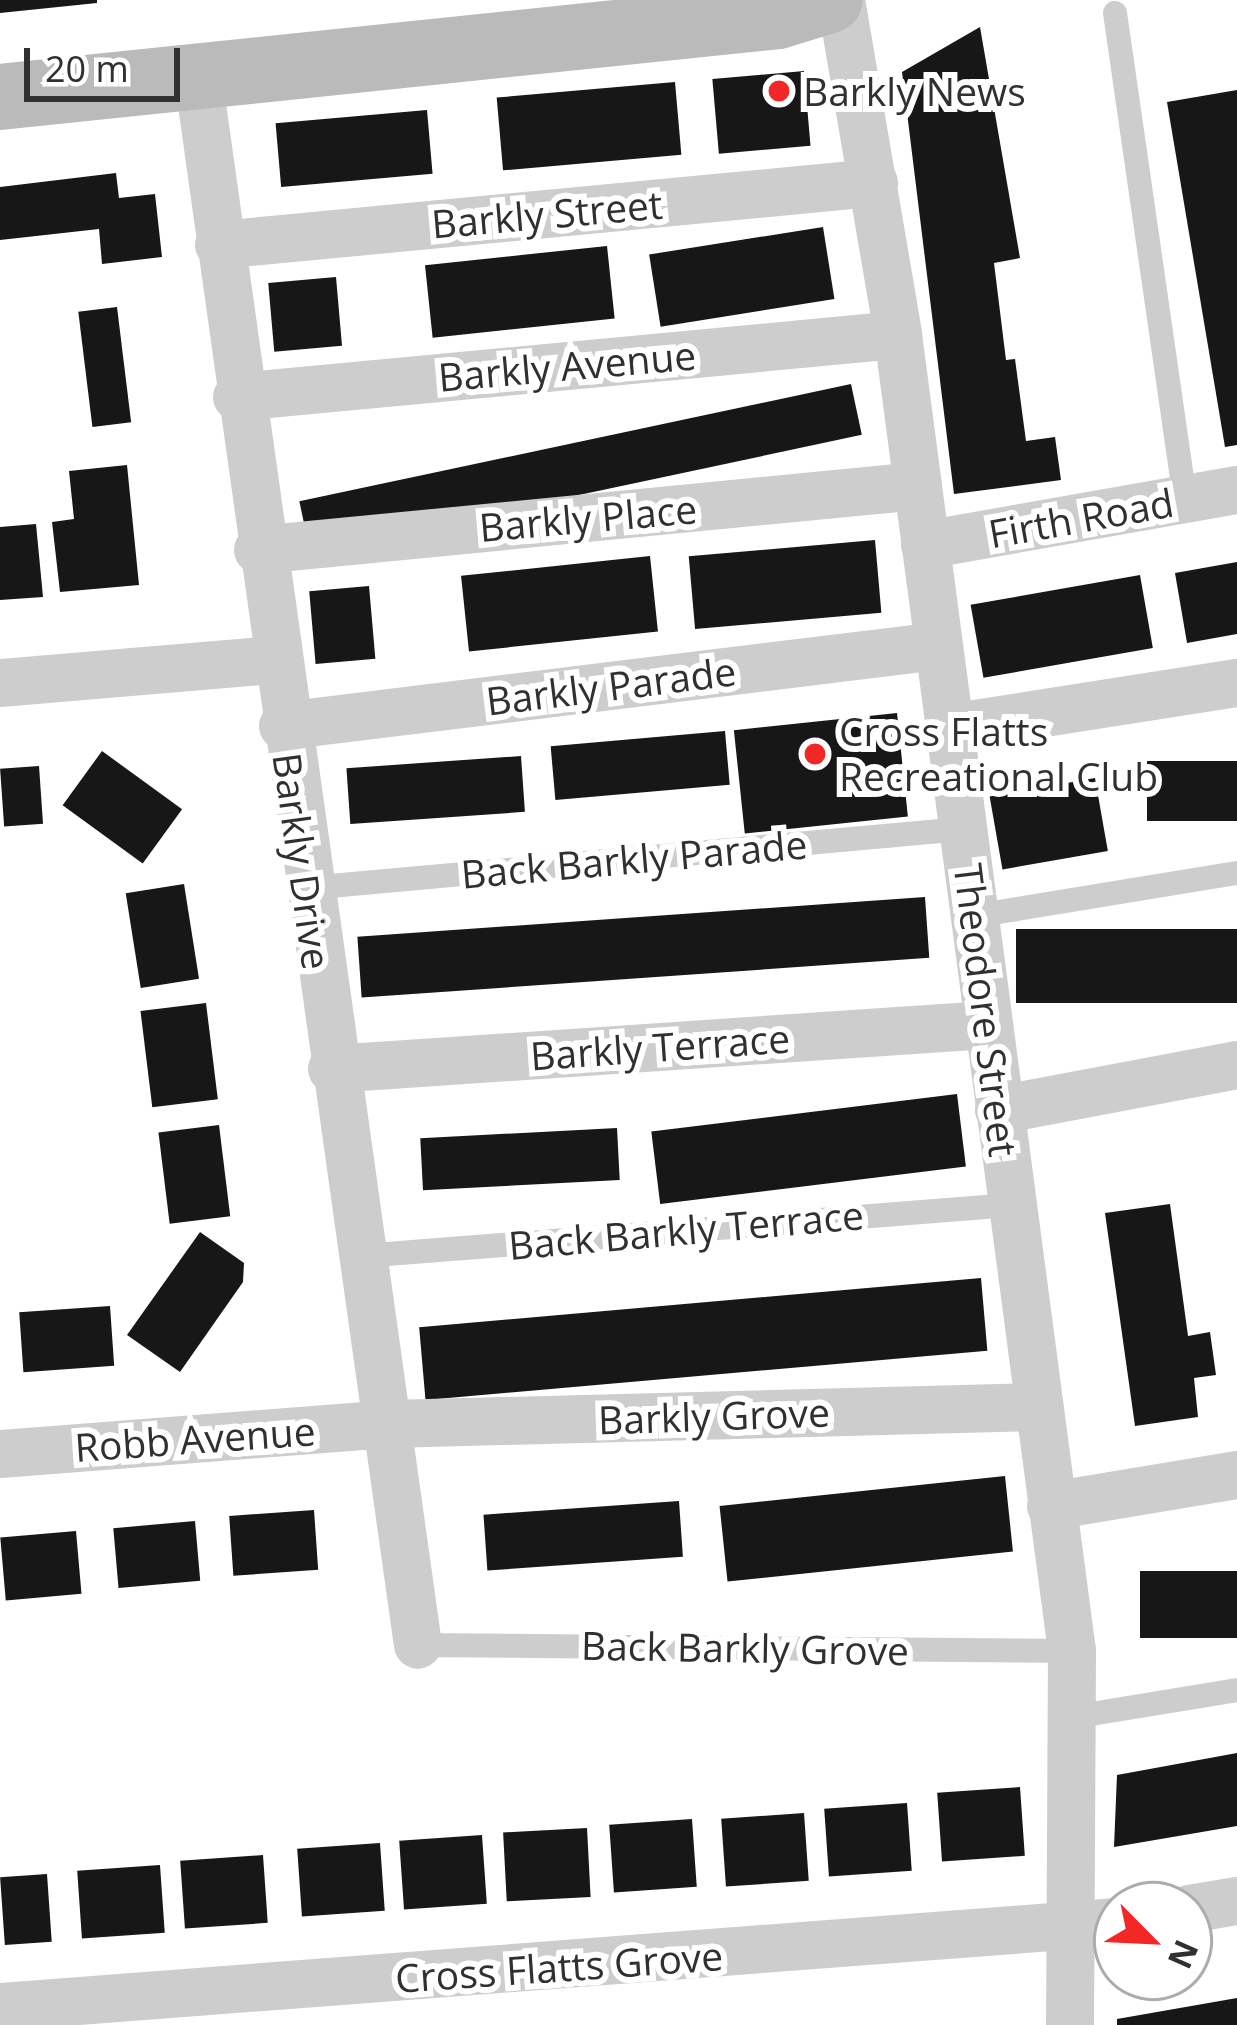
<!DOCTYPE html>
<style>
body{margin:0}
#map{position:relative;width:1237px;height:2025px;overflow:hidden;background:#fff;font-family:"Open Sans",sans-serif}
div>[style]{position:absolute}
.building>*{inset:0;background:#171717;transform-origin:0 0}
.lane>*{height:24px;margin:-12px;padding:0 12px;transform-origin:12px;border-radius:12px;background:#cdcdcd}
.street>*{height:48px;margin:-24px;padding:0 24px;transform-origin:24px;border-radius:24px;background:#cdcdcd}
.secondary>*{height:66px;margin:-33px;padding:0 33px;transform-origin:33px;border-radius:33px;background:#bababa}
.dots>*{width:33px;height:33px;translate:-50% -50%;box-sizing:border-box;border:6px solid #fff;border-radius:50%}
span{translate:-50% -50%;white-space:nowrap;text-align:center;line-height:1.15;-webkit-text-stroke:12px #fff;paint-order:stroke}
.poi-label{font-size:39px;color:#303030}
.left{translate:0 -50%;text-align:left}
.street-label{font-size:39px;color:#303030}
.north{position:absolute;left:1093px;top:1881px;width:120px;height:120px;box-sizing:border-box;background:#fff;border:3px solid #acacac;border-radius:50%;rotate:114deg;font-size:33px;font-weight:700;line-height:48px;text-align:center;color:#303030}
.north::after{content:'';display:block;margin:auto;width:42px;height:54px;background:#f32826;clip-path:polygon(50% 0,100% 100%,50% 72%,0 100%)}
.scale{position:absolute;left:24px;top:48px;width:156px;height:54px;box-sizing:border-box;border:6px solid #303030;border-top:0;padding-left:15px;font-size:36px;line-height:42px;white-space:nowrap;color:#303030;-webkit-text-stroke:9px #fff;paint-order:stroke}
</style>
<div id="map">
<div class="building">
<div style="clip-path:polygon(0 0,97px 0,97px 3px,0 13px)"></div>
<div style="clip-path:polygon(980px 27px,1020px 258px,994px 263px,1006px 360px,1015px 359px,1026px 441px,1055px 437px,1061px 480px,954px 494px,902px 72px)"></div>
<div style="left:804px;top:71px;width:75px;height:92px;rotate:85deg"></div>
<div style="left:675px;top:82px;width:73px;height:179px;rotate:85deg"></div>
<div style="clip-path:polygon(1237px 90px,1237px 445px,1225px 447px,1167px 102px)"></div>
<div style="left:427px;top:110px;width:64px;height:152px;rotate:85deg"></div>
<div style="clip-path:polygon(116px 173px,119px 198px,155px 194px,162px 257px,102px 264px,99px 229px,0 240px,0 187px)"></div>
<div style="left:823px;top:227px;width:73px;height:176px;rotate:81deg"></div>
<div style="left:607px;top:246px;width:73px;height:183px;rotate:84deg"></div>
<div style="left:336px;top:277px;width:69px;height:68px;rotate:85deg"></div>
<div style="left:117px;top:307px;width:116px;height:39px;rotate:83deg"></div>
<div style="left:851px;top:384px;width:52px;height:564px;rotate:78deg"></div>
<div style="clip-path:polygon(127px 465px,139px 585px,60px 592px,52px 522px,74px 519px,69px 471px)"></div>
<div style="clip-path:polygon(36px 524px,43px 597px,0 600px,0 527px)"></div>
<div style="left:875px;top:540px;width:73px;height:187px;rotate:85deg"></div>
<div style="left:650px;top:556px;width:76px;height:190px;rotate:84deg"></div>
<div style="clip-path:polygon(1237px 562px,1237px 634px,1187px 643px,1175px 573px)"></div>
<div style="left:1140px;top:575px;width:74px;height:172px;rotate:80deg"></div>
<div style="left:369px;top:586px;width:73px;height:60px;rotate:85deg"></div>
<div style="left:897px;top:713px;width:104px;height:164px;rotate:84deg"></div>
<div style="left:725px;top:731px;width:54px;height:175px;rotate:85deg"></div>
<div style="left:102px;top:751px;width:99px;height:67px;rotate:36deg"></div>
<div style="left:521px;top:756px;width:56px;height:175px;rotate:86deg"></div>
<div style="left:1237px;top:761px;width:60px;height:90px;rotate:90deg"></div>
<div style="left:39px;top:766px;width:58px;height:39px;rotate:86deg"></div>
<div style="left:1095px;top:778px;width:74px;height:107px;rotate:80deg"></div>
<div style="left:184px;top:884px;width:96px;height:59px;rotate:81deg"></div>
<div style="left:925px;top:897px;width:61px;height:569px;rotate:86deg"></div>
<div style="left:1237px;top:929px;width:74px;height:221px;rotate:90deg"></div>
<div style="left:206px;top:1003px;width:97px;height:66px;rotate:83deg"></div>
<div style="left:957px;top:1094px;width:73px;height:308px;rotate:83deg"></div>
<div style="left:219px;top:1125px;width:92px;height:61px;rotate:83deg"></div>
<div style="left:617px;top:1128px;width:52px;height:197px;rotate:87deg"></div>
<div style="clip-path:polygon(1170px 1204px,1188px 1336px,1210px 1332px,1216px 1375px,1194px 1378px,1198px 1417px,1135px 1426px,1105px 1213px)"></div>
<div style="clip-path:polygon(200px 1232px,244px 1263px,243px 1282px,180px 1372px,127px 1335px)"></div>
<div style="left:981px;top:1278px;width:73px;height:564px;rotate:85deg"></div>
<div style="left:110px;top:1306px;width:60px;height:91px;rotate:86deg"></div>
<div style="left:1005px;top:1476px;width:76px;height:287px;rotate:84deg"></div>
<div style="left:679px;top:1501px;width:56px;height:196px;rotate:86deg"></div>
<div style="left:314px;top:1510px;width:60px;height:85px;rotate:86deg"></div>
<div style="left:195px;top:1521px;width:60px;height:82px;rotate:85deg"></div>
<div style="left:76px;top:1531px;width:63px;height:76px;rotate:85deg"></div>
<div style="left:1237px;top:1571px;width:67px;height:97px;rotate:90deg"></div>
<div style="clip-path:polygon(1237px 1753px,1237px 1826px,1114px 1847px,1117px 1775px)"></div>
<div style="left:1020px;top:1787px;width:69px;height:83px;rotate:86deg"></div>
<div style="left:907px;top:1803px;width:68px;height:83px;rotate:86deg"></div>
<div style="left:804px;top:1813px;width:68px;height:83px;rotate:86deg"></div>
<div style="left:692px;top:1819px;width:68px;height:83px;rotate:86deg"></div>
<div style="left:587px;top:1828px;width:69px;height:84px;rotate:87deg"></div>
<div style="left:482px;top:1835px;width:69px;height:83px;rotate:86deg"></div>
<div style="left:380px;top:1843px;width:68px;height:83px;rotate:86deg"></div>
<div style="left:263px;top:1855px;width:68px;height:83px;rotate:86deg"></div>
<div style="left:160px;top:1865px;width:68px;height:83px;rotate:86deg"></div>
<div style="left:47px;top:1874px;width:68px;height:47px;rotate:86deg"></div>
<div style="clip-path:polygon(1237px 1998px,1237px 2025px,1117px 2025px,1117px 2019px)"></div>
</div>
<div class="lane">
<div style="left:1115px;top:13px;width:492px;rotate:81.8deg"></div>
<div style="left:308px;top:888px;width:657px;rotate:-5.15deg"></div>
<div style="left:974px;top:916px;width:266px;rotate:-9.3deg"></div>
<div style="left:362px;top:1256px;width:651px;rotate:-4.49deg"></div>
<div style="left:418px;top:1645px;width:654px;rotate:0.53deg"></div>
<div style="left:1079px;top:1716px;width:160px;rotate:-9.3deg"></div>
</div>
<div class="street">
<div style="left:841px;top:0;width:340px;rotate:80.3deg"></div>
<div style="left:898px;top:335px;width:1327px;rotate:82.47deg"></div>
<div style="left:1072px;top:1651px;width:374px;rotate:90.3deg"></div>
<div style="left:198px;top:76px;width:1584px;rotate:82.02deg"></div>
<div style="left:219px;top:245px;width:658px;rotate:-5.41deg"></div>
<div style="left:237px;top:397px;width:664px;rotate:-5.36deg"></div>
<div style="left:925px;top:545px;width:317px;rotate:-10deg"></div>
<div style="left:258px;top:550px;width:663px;rotate:-5.54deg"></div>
<div style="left:0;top:683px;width:273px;rotate:-4.8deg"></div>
<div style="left:283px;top:726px;width:660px;rotate:-6.96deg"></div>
<div style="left:949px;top:728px;width:291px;rotate:-8.9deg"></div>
<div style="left:332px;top:1069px;width:657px;rotate:-3.84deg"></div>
<div style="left:999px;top:1110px;width:242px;rotate:-10.7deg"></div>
<div style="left:0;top:1454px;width:392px;rotate:-4.4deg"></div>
<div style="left:391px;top:1424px;width:647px;rotate:-1.51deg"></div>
<div style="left:1051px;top:1506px;width:189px;rotate:-9.5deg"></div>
<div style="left:1189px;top:1909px;width:49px;rotate:-9.5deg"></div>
<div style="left:0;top:2007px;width:1120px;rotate:-4.35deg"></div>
</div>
<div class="secondary">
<div style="left:0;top:97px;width:782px;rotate:-5.94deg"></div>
<div style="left:778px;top:16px;width:54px;rotate:-17.1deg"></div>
</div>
<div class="dots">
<div style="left:779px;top:91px;background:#f32826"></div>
<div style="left:815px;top:754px;background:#f32826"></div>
</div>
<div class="poi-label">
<span class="left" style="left:803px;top:91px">Barkly News</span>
<span class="left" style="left:839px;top:754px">Cross Flatts<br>Recreational Club</span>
</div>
<div class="street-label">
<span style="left:547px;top:214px;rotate:-5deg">Barkly Street</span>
<span style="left:567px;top:366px;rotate:-5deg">Barkly Avenue</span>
<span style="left:588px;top:518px;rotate:-5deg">Barkly Place</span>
<span style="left:1081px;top:518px;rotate:-10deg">Firth Road</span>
<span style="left:611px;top:686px;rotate:-7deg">Barkly Parade</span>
<span style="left:634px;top:859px;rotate:-5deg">Back Barkly Parade</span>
<span style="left:302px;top:861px;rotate:82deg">Barkly Drive</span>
<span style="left:986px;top:1010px;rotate:83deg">Theodore Street</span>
<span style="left:660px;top:1047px;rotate:-4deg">Barkly Terrace</span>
<span style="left:686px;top:1230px;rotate:-5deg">Back Barkly Terrace</span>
<span style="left:714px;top:1416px;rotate:-2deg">Barkly Grove</span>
<span style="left:195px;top:1439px;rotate:-4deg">Robb Avenue</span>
<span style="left:745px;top:1648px;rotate:1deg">Back Barkly Grove</span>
<span style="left:559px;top:1967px;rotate:-4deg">Cross Flatts Grove</span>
</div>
<div class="north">N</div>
<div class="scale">20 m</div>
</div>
